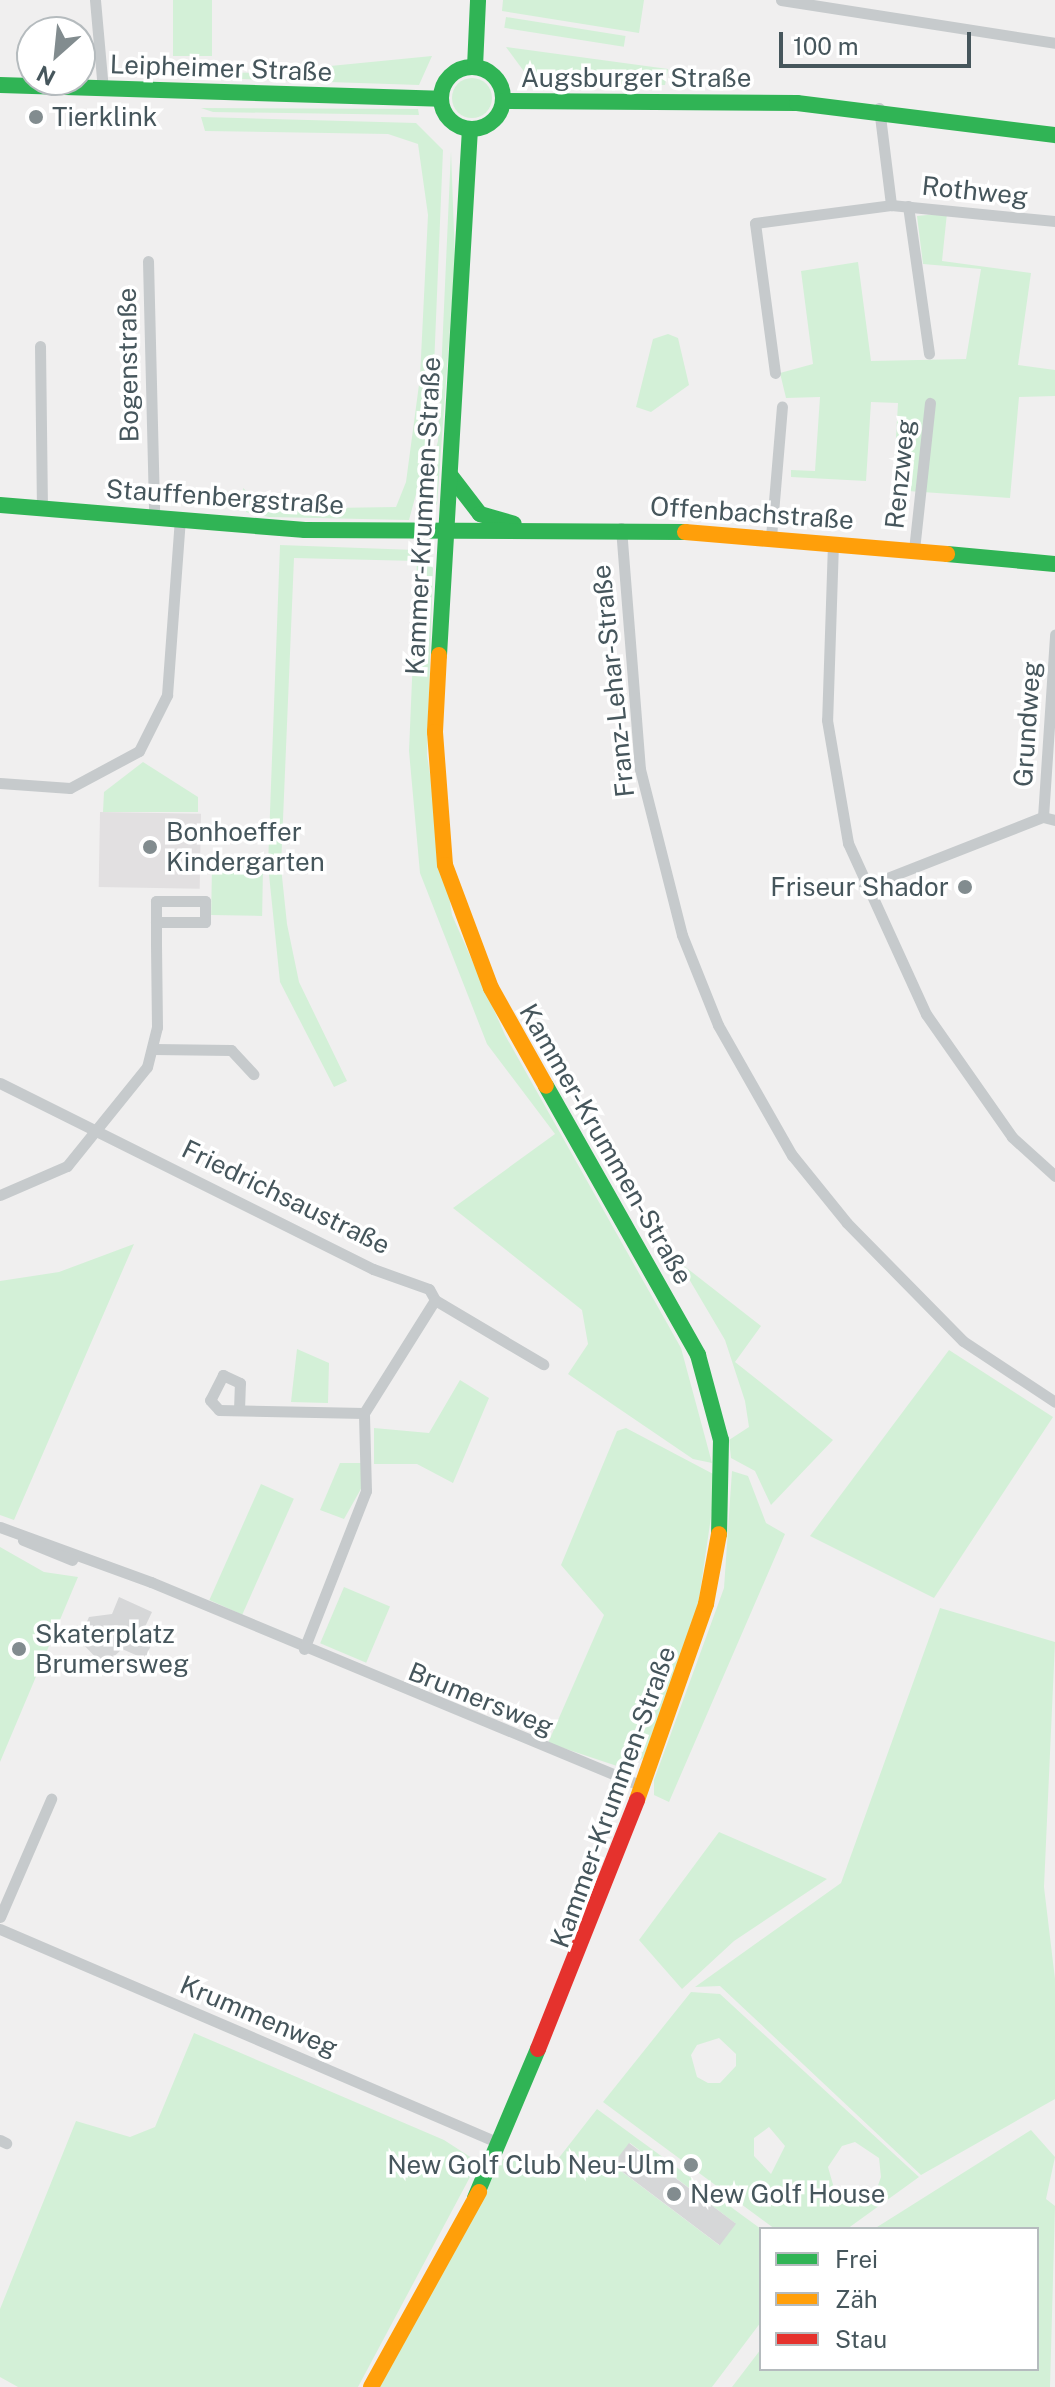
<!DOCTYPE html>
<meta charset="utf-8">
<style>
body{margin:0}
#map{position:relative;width:1055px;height:2387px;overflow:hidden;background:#f0efef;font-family:"Public Sans",sans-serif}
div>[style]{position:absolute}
.education>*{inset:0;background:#e2e0e1;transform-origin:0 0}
.green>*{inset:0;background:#d3f0d7;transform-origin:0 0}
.round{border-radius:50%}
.building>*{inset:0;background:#d6d7d8;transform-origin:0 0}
.street>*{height:11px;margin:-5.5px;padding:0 5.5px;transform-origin:5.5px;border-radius:5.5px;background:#c6cacc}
.fast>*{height:16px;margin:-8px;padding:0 8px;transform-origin:8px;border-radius:8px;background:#30b455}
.fast>.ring{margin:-8px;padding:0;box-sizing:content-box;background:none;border:16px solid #30b455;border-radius:50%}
.slow>*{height:16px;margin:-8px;padding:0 8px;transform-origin:8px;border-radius:8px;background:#ff9f0a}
.jam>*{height:16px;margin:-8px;padding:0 8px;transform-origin:8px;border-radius:8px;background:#e5322d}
.dots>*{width:22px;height:22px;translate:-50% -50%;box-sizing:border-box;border:4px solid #fff;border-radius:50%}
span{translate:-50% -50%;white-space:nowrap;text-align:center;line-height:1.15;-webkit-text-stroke:7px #fff;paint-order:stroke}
.street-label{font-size:26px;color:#46565c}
.poi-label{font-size:26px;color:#46565c}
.left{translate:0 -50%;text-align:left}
.right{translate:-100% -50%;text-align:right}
.legend{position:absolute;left:759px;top:2227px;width:280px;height:144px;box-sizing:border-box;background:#fff;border:2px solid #b5bbbe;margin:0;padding:10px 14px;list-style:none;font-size:24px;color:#46565c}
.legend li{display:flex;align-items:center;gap:16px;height:40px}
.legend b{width:40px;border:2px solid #b5bbbe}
.north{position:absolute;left:16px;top:16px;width:80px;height:80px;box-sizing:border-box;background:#fff;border:2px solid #b5bbbe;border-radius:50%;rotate:207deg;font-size:22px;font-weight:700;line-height:32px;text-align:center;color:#46565c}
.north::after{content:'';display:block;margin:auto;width:28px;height:36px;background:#828c8f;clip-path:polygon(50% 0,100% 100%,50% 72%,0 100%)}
.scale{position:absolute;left:779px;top:32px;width:192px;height:36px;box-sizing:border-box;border:4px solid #46565c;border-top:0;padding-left:10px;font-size:24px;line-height:28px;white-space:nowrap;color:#46565c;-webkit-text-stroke:6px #fff;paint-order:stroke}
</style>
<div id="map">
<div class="education">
<div style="left:100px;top:812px;width:101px;height:75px;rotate:1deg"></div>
</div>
<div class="green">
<div style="left:173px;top:0;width:39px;height:56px"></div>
<div style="clip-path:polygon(503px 0,644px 0,639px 33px,502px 11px)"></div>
<div style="left:506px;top:17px;width:121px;height:11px;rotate:9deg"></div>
<div style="clip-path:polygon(506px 47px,668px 69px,665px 85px,534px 85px)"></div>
<div style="clip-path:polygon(432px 56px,419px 85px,125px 75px,112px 69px,259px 73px)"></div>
<div class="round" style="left:452px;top:78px;width:40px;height:40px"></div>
<div style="clip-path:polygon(201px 108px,418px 109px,419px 115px,213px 112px)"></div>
<div style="clip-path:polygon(201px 117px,416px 123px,443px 150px,431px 439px,409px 520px,269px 517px,246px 512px,243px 488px,266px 509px,396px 507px,406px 482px,420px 377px,428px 215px,418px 144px,388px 134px,205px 131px)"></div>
<div style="clip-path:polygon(451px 151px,455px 260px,437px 505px,426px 501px,427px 480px,438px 441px)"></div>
<div style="clip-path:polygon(947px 213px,942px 261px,1031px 273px,1018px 365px,1055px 370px,1055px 396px,1019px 397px,1010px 498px,893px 490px,898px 403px,871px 402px,866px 481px,791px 477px,791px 470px,815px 471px,820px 397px,786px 398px,780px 373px,813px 364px,801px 271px,858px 262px,871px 361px,966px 359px,981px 269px,923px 264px,917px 216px)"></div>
<div style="clip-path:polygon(668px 334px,678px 338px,689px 385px,651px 412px,636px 407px,653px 339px)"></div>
<div style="clip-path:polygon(280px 545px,415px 550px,433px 568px,427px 755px,452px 915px,505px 1035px,681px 1348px,712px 1463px,693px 1459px,568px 1374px,588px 1344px,582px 1310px,453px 1208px,555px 1134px,487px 1044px,420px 873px,409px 751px,417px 561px,294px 558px,281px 867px,287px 924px,299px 982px,347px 1081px,334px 1087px,280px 982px,268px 865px)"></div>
<div style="clip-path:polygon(143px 762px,198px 797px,198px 812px,103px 812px,104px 792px)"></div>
<div style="left:212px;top:866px;width:51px;height:49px;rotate:1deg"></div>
<div style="clip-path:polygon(134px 1244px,14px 1520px,0 1515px,0 1281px,59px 1272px)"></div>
<div style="clip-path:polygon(679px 1262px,761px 1326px,735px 1362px,833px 1440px,771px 1505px,755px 1471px,731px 1458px,729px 1440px,749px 1427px,745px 1401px,725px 1340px)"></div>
<div style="clip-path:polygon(297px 1349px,329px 1363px,328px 1403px,291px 1402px)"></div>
<div style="clip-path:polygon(949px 1350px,1053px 1417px,934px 1598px,810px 1536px)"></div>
<div style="clip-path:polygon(460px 1380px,489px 1398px,453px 1483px,417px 1464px,374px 1464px,374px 1428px,429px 1433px)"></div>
<div style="clip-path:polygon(626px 1428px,717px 1476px,698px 1606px,645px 1757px,626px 1769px,548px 1743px,604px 1615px,561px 1565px,617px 1431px)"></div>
<div style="clip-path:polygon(340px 1463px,361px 1463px,362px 1487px,344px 1519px,320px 1510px)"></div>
<div style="clip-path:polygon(732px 1471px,748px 1476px,766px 1523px,785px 1534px,669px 1802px,654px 1795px,654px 1780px,724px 1588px)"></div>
<div style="left:261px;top:1484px;width:36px;height:127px;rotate:24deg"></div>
<div style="clip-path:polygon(0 1547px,44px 1572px,78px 1577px,0 1762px)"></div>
<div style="left:344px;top:1587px;width:50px;height:61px;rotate:23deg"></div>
<div style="clip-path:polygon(940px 1608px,1055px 1642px,1044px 1887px,1055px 1979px,1055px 2099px,921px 2175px,720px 1986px,695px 1987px,841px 1883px)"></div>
<div style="clip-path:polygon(719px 1832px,827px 1879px,734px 1941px,682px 1989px,639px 1940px)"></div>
<div style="clip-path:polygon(evenodd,691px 1992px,720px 1994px,919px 2177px,847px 2229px,775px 2229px,603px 2102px,691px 1992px,719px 2038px,736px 2054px,736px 2066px,720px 2083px,708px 2083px,697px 2077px,691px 2055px,697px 2045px,719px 2038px,691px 1992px,769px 2127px,785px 2146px,771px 2174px,754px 2156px,754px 2138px,769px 2127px,691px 1992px,855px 2142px,879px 2158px,881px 2177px,875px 2194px,856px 2206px,836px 2195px,828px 2167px,842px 2146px,855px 2142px)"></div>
<div style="clip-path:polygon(194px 2033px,444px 2140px,478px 2162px,358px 2387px,18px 2387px,0 2377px,0 2309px,76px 2121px,130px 2137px,155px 2127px)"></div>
<div style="clip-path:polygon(evenodd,597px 2109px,761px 2229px,761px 2322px,712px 2387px,379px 2387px,503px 2159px,558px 2159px,597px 2109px,630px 2143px,735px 2223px,719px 2245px,613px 2165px,630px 2143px)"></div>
<div style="clip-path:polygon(1031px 2130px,1055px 2157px,1046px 2199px,1055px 2206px,1050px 2387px,732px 2387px,761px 2349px,761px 2369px,1037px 2369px,1037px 2229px,874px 2229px)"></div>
</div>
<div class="building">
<div style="clip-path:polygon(119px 1597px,152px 1612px,144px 1629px,156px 1634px,145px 1659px,122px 1649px,104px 1666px,79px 1640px,89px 1617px,112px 1614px)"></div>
<div style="left:629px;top:2143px;width:134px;height:27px;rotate:37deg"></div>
</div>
<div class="street">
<div style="left:95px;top:0;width:89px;rotate:84.9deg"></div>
<div style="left:781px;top:0;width:277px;rotate:8.9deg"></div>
<div style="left:879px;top:108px;width:98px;rotate:82.9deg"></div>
<div style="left:908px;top:206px;width:149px;rotate:81.9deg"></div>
<div style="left:148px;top:261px;width:254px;rotate:88.6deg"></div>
<div style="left:40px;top:346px;width:161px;rotate:89.3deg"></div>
<div style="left:775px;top:373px;width:151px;rotate:-97.6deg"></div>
<div style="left:755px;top:223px;width:137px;rotate:-7.5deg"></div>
<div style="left:891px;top:205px;width:165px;rotate:5.6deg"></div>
<div style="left:621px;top:528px;width:242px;rotate:85.5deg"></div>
<div style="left:640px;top:769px;width:171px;rotate:75.8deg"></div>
<div style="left:682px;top:935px;width:97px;rotate:68.2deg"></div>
<div style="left:718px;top:1025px;width:150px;rotate:60.4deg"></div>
<div style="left:792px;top:1155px;width:87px;rotate:51deg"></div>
<div style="left:847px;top:1223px;width:165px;rotate:45.5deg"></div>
<div style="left:963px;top:1341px;width:110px;rotate:33.5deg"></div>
<div style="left:771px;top:537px;width:131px;rotate:-85.2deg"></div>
<div style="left:833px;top:543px;width:177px;rotate:91.9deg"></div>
<div style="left:827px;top:720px;width:125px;rotate:80.3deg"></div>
<div style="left:848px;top:843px;width:188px;rotate:65.5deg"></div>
<div style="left:926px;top:1014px;width:150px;rotate:55deg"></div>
<div style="left:1012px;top:1137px;width:58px;rotate:42.2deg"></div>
<div style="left:914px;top:550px;width:148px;rotate:-83.8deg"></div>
<div style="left:0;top:783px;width:70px;rotate:4.1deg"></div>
<div style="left:70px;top:788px;width:78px;rotate:-28.2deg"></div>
<div style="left:139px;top:751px;width:63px;rotate:-63.4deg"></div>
<div style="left:167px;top:695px;width:177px;rotate:-85.8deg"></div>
<div style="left:1043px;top:817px;width:183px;rotate:-86.2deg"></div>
<div style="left:864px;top:887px;width:192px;rotate:-21.4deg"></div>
<div style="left:1043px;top:817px;width:12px;rotate:14deg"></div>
<div style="left:154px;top:1049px;width:77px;rotate:0.7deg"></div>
<div style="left:231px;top:1050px;width:33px;rotate:47deg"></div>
<div style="left:0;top:1083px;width:417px;rotate:26.5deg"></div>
<div style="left:373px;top:1269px;width:59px;rotate:19.7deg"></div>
<div style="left:429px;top:1289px;width:13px;rotate:61deg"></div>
<div style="left:435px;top:1300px;width:126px;rotate:30.7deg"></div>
<div style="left:0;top:1195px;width:73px;rotate:-23.4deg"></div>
<div style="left:67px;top:1166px;width:127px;rotate:-51.1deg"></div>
<div style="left:147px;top:1067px;width:41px;rotate:-76deg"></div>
<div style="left:157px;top:1027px;width:84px;rotate:-90.7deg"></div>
<div style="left:156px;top:943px;width:42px;rotate:-90deg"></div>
<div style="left:156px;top:901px;width:49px"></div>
<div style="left:205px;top:901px;width:21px;rotate:90deg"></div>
<div style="left:205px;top:922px;width:49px;rotate:180deg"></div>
<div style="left:239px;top:1410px;width:27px;rotate:-88deg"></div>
<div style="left:240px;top:1383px;width:19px;rotate:-155deg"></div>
<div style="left:223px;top:1375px;width:28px;rotate:117deg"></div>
<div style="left:210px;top:1400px;width:13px;rotate:48deg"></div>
<div style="left:219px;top:1410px;width:145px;rotate:1.2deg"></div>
<div style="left:0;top:1527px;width:161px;rotate:20deg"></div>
<div style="left:151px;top:1582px;width:532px;rotate:22.56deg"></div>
<div style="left:23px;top:1540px;width:53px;rotate:22.2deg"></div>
<div style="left:304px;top:1649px;width:170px;rotate:-68.6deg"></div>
<div style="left:366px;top:1491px;width:78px;rotate:-91.5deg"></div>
<div style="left:364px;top:1413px;width:133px;rotate:-57.9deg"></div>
<div style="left:0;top:1917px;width:129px;rotate:-66.6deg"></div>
<div style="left:0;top:1929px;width:543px;rotate:23.21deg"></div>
<div style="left:0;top:2140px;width:7px;rotate:27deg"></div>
</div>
<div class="fast">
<div class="ring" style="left:441px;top:67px;width:46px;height:46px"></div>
<div style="left:475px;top:67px;width:67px;rotate:-87.4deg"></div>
<div style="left:0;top:85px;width:440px;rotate:1.8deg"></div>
<div style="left:503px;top:101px;width:294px;rotate:0.4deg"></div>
<div style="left:797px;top:103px;width:260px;rotate:7.1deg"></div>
<div style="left:450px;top:475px;width:49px;rotate:52.4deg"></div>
<div style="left:480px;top:514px;width:35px;rotate:16deg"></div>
<div style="left:0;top:505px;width:306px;rotate:4.7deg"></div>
<div style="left:305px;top:530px;width:380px;rotate:0.3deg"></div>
<div style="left:947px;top:554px;width:108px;rotate:5.3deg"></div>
<div style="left:439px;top:655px;width:527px;rotate:-86.63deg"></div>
<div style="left:546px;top:1086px;width:309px;rotate:60.5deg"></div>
<div style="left:698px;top:1355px;width:88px;rotate:74.9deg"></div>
<div style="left:721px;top:1440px;width:94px;rotate:91.2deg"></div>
<div style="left:475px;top:2198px;width:162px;rotate:-67.1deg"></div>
</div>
<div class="slow">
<div style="left:685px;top:532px;width:263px;rotate:4.8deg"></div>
<div style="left:439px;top:655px;width:77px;rotate:93deg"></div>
<div style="left:435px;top:732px;width:133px;rotate:85.7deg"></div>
<div style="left:445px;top:865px;width:131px;rotate:69.5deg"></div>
<div style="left:491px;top:988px;width:112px;rotate:60.7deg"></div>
<div style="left:637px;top:1800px;width:208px;rotate:-70.6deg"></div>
<div style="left:706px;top:1604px;width:71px;rotate:-79.5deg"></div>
<div style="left:371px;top:2387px;width:223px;rotate:-61deg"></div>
</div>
<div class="jam">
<div style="left:538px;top:2049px;width:268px;rotate:-68.3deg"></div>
</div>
<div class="dots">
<div style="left:36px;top:117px;background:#828c8f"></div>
<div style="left:150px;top:847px;background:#828c8f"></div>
<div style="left:965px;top:887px;background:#828c8f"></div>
<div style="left:19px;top:1649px;background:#828c8f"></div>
<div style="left:691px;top:2165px;background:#828c8f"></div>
<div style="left:674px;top:2194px;background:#828c8f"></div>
</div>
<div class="street-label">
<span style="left:221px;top:68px;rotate:2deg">Leipheimer Straße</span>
<span style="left:636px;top:78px">Augsburger Straße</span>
<span style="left:975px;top:191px;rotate:6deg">Rothweg</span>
<span style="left:128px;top:365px;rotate:-91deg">Bogenstraße</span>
<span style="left:900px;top:474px;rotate:-84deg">Renzweg</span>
<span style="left:225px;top:497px;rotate:4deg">Stauffenbergstraße</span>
<span style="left:752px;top:513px;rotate:4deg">Offenbachstraße</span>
<span style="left:423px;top:516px;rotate:-87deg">Kammer-Krummen-Straße</span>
<span style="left:613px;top:681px;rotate:-96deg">Franz-Lehar-Straße</span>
<span style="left:1027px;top:724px;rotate:-86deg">Grundweg</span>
<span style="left:606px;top:1144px;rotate:60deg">Kammer-Krummen-Straße</span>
<span style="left:286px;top:1197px;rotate:26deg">Friedrichsaustraße</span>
<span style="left:481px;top:1699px;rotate:22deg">Brumersweg</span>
<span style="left:613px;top:1797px;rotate:-70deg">Kammer-Krummen-Straße</span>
<span style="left:259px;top:2016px;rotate:23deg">Krummenweg</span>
</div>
<div class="poi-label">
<span class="left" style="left:52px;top:117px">Tierklink</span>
<span class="left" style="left:166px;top:847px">Bonhoeffer<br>Kindergarten</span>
<span class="right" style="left:949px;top:887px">Friseur Shador</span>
<span class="left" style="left:35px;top:1649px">Skaterplatz<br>Brumersweg</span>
<span class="right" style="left:675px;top:2165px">New Golf Club Neu-Ulm</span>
<span class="left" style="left:690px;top:2194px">New Golf House</span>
</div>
<ul class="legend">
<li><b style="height:10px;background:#30b455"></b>Frei</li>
<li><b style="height:10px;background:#ff9f0a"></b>Zäh</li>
<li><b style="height:10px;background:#e5322d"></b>Stau</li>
</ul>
<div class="north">N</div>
<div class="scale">100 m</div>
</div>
